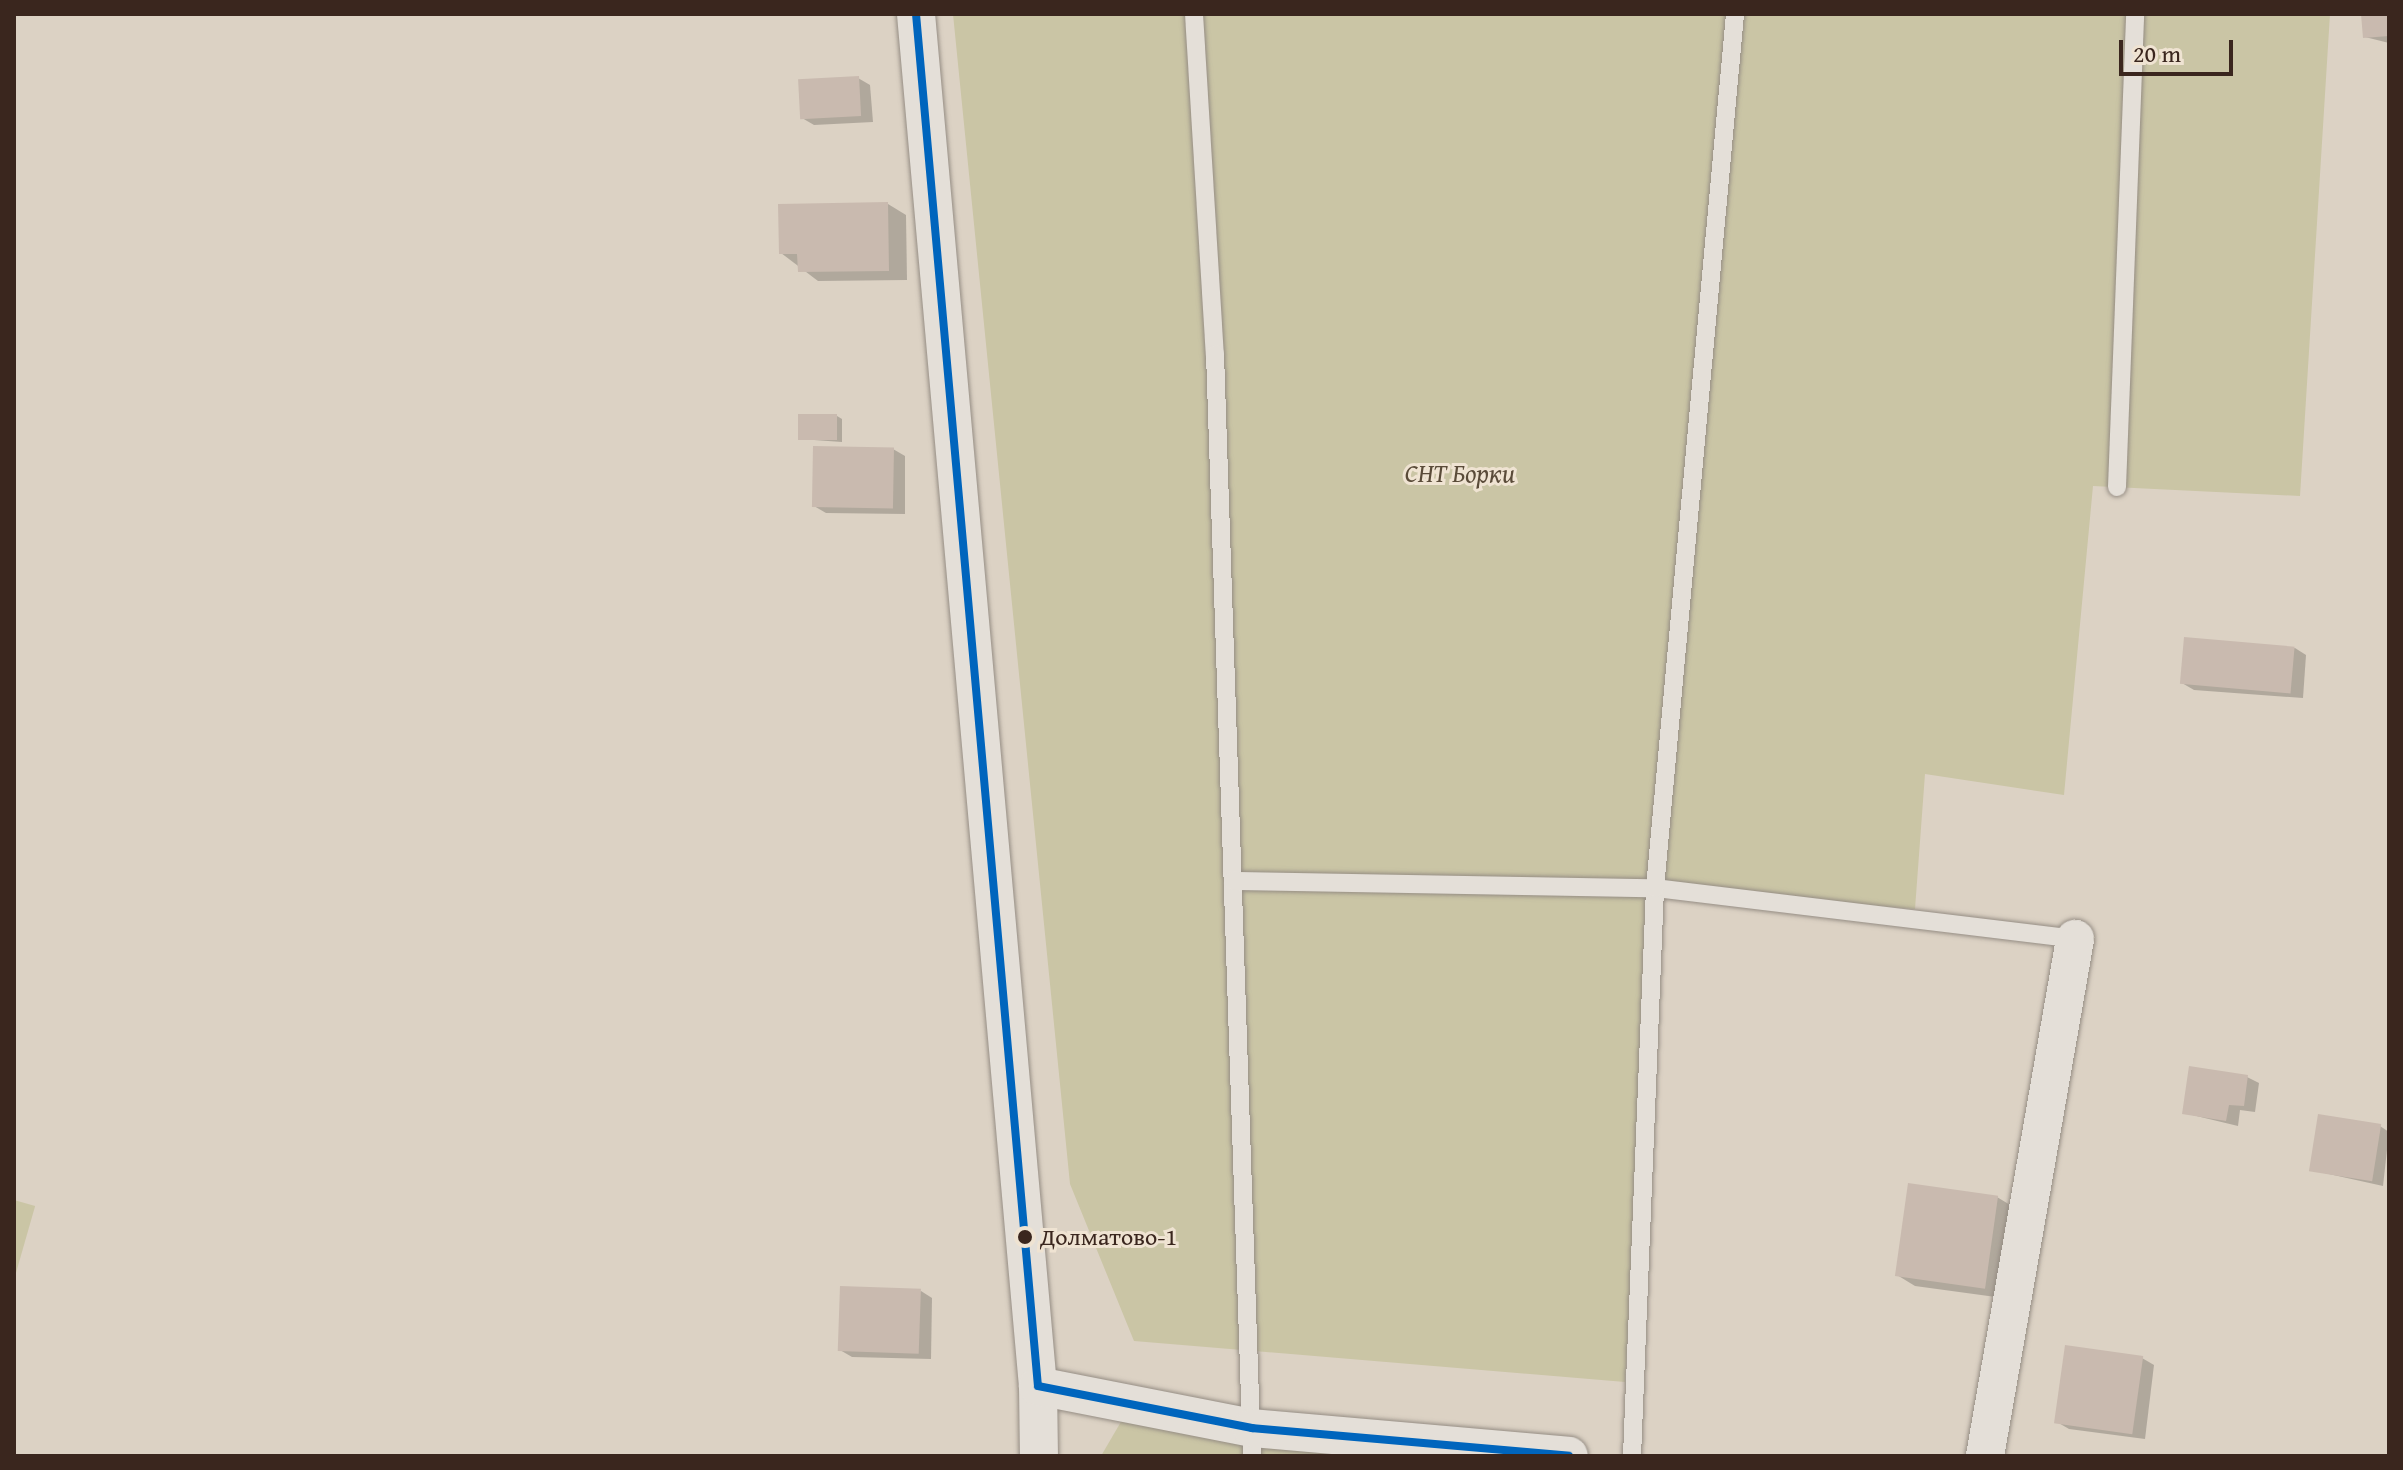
<!DOCTYPE html>
<meta charset="utf-8">
<style>
body{margin:0}
#map{position:relative;width:2403px;height:1470px;overflow:hidden;background:#dcd2c4;font-family:"Gentium Book Plus",serif}
div>[style]{position:absolute}
.green>*{inset:0;background:#cac5a5;transform-origin:0 0}
.shadow>*{inset:0;background:#0003}
.building>*{inset:0;background:#c9baaf;transform-origin:0 0}
.roads{filter:drop-shadow(0 0 2px #958d84) drop-shadow(0 0 2px #958d84)}
.service>*{height:18px;margin:-9px;padding:0 9px;transform-origin:9px;border-radius:9px;background:#e4dfd8}
.minor>*{height:38px;margin:-19px;padding:0 19px;transform-origin:19px;border-radius:19px;background:#e4dfd8}
.bus-1>*{height:8px;margin:-4px;padding:0 4px;transform-origin:4px;border-radius:4px;background:#0065bd}
.dots>*{width:22px;height:22px;translate:-50% -50%;box-sizing:border-box;border:4px solid #efe3d2;border-radius:50%}
span{translate:-50% -50%;white-space:nowrap;text-align:center;line-height:1.15;-webkit-text-stroke:6px #efe3d2;paint-order:stroke}
.bus-label{font-size:24px;color:#3a261e}
.left{translate:0 -50%;text-align:left}
.park-label{font-size:26px;color:#5a4b39;font-style:italic}
.frame{position:absolute;inset:0;border:16px solid #3a261e;pointer-events:none}
.scale{position:absolute;left:2119px;top:40px;width:114px;height:36px;box-sizing:border-box;border:4px solid #3a261e;border-top:0;padding-left:10px;font-size:24px;line-height:28px;white-space:nowrap;color:#3a261e;-webkit-text-stroke:6px #efe3d2;paint-order:stroke}
</style>
<div id="map">
<div class="green">
<div style="clip-path:polygon(953px 14px,2330px 14px,2300px 496px,2093px 486px,2064px 795px,1925px 774px,1915px 909px,1655px 888px,1625px 1382px,1134px 1341px,1070px 1184px)"></div>
<div style="left:14px;top:1200px;width:22px;height:256px;rotate:16deg"></div>
<div style="clip-path:polygon(1122px 1420px,1430px 1456px,1101px 1456px)"></div>
</div>
<div class="shadow">
<div style="clip-path:polygon(2363px 14px,2389px 14px,2389px 43px,2365px 37px)"></div>
<div style="clip-path:polygon(858px 78px,870px 85px,873px 122px,814px 125px,802px 118px)"></div>
<div style="clip-path:polygon(888px 204px,906px 215px,907px 280px,818px 281px,781px 253px)"></div>
<div style="clip-path:polygon(837px 416px,842px 419px,842px 442px,800px 439px)"></div>
<div style="clip-path:polygon(893px 449px,905px 456px,905px 514px,826px 513px,814px 506px)"></div>
<div style="clip-path:polygon(2295px 648px,2306px 655px,2303px 698px,2194px 690px,2182px 683px)"></div>
<div style="clip-path:polygon(2247px 1077px,2259px 1083px,2255px 1112px,2240px 1110px,2238px 1126px,2184px 1113px)"></div>
<div style="clip-path:polygon(2380px 1126px,2389px 1132px,2383px 1186px,2311px 1170px)"></div>
<div style="clip-path:polygon(1997px 1197px,2015px 1208px,2003px 1298px,1915px 1286px,1897px 1275px)"></div>
<div style="clip-path:polygon(921px 1291px,932px 1298px,931px 1359px,852px 1357px,840px 1350px)"></div>
<div style="clip-path:polygon(2142px 1358px,2154px 1365px,2145px 1439px,2069px 1429px,2057px 1422px)"></div>
</div>
<div class="building">
<div style="clip-path:polygon(2361px 14px,2389px 14px,2389px 36px,2363px 38px)"></div>
<div style="left:859px;top:76px;width:40px;height:61px;rotate:87deg"></div>
<div style="clip-path:polygon(888px 202px,889px 271px,798px 272px,797px 254px,779px 254px,778px 204px)"></div>
<div style="left:798px;top:414px;width:39px;height:26px"></div>
<div style="left:813px;top:446px;width:81px;height:61px;rotate:1deg"></div>
<div style="left:2184px;top:637px;width:111px;height:47px;rotate:5deg"></div>
<div style="clip-path:polygon(2189px 1066px,2248px 1075px,2244px 1106px,2229px 1105px,2226px 1121px,2182px 1114px)"></div>
<div style="left:2318px;top:1114px;width:64px;height:58px;rotate:9deg"></div>
<div style="left:1908px;top:1183px;width:91px;height:94px;rotate:8deg"></div>
<div style="left:840px;top:1286px;width:81px;height:65px;rotate:2deg"></div>
<div style="left:2065px;top:1345px;width:79px;height:79px;rotate:8deg"></div>
</div>
<div class="roads">
<div class="service">
<div style="left:1194px;top:14px;width:341px;rotate:86.5deg"></div>
<div style="left:1215px;top:354px;width:1103px;rotate:88.08deg"></div>
<div style="left:2117px;top:487px;width:473px;rotate:-87.8deg"></div>
<div style="left:1233px;top:881px;width:422px;rotate:1deg"></div>
<div style="left:1655px;top:888px;width:423px;rotate:6.9deg"></div>
<div style="left:1632px;top:1456px;width:568px;rotate:-87.68deg"></div>
<div style="left:1655px;top:888px;width:878px;rotate:-84.77deg"></div>
</div>
<div class="minor">
<div style="left:916px;top:14px;width:1377px;rotate:84.92deg"></div>
<div style="left:1038px;top:1386px;width:70px;rotate:89.2deg"></div>
<div style="left:1038px;top:1386px;width:218px;rotate:11.1deg"></div>
<div style="left:1252px;top:1428px;width:318px;rotate:5deg"></div>
<div style="left:1985px;top:1456px;width:525px;rotate:-80.12deg"></div>
</div>
</div>
<div class="bus-1">
<div style="left:916px;top:14px;width:1377px;rotate:84.92deg"></div>
<div style="left:1038px;top:1386px;width:218px;rotate:11.1deg"></div>
<div style="left:1252px;top:1428px;width:318px;rotate:5deg"></div>
</div>
<div class="dots">
<div style="left:1025px;top:1237px;background:#3a261e"></div>
</div>
<div class="bus-label">
<span class="left" style="left:1040px;top:1237px">Долматово-1</span>
</div>
<div class="park-label">
<span style="left:1460px;top:473px">СНТ Борки</span>
</div>
<div class="frame"></div>
<div class="scale">20 m</div>
</div>
